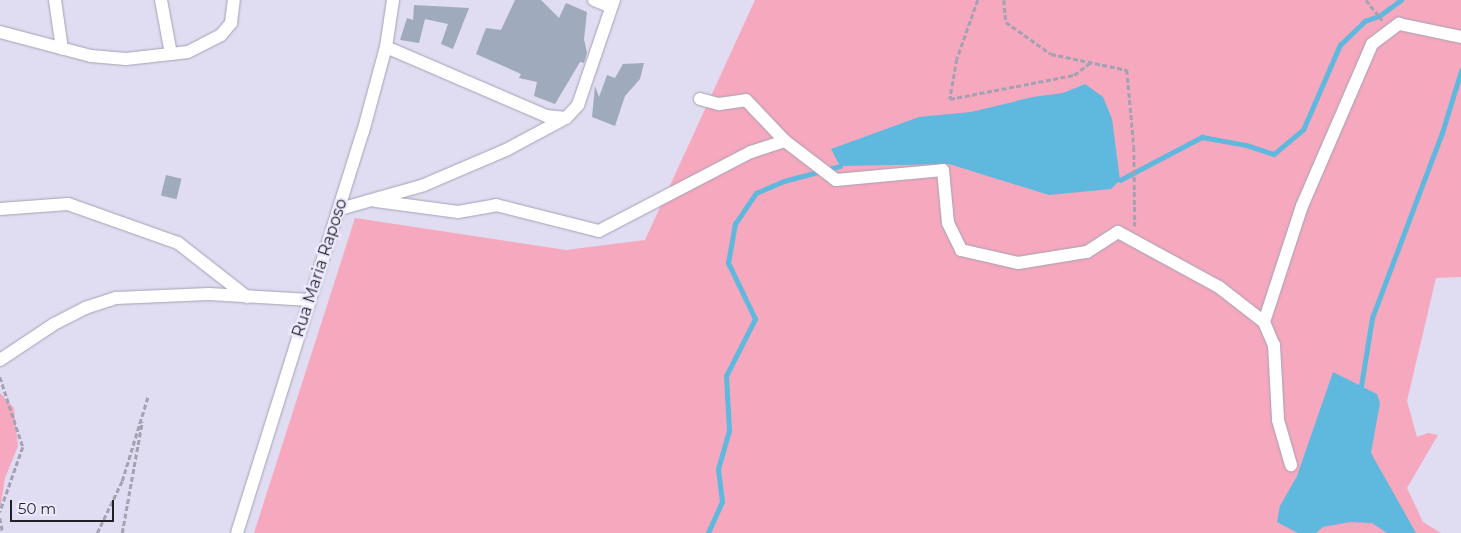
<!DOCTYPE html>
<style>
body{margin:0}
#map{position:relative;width:1461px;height:533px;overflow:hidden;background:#e0dcf1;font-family:Montserrat,sans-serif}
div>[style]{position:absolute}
.green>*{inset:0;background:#f6a8be}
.water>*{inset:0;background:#5fb8dd}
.stream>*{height:4.5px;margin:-2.25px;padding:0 2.25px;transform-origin:2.25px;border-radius:2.25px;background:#5fb8dd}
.building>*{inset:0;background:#9faabc;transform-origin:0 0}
.path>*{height:2.5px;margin-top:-1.25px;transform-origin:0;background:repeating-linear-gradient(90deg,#a4a1b2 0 5px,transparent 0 7.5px)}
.roads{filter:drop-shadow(0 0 1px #a5a1b5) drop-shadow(0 0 1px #a5a1b5)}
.minor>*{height:12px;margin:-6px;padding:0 6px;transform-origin:6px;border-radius:6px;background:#fff}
span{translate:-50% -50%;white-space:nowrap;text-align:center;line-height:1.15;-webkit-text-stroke:5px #ede9ff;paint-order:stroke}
.street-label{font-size:16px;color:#211f27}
.scale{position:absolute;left:10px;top:500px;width:104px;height:22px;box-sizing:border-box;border:2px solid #211f27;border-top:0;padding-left:6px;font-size:15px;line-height:18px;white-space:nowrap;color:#211f27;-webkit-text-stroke:4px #ede9ff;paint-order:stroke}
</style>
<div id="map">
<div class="green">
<div style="clip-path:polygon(755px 0,1461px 0,1461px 277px,1436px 278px,1407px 401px,1417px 437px,1428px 433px,1438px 435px,1407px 488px,1423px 522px,1441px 533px,254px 533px,355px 218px,566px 250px,645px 240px)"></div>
<div style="clip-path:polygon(0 393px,14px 408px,18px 446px,5px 478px,0 509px)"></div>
</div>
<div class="water">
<div style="clip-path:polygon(1085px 84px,1103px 97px,1112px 119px,1120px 180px,1111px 189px,1049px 195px,949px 164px,840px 166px,831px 149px,919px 117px,971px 112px,1033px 97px,1063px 93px)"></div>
<div style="clip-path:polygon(1333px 372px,1377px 394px,1380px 403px,1371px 453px,1416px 533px,1387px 533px,1372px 523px,1350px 522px,1323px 527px,1316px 533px,1298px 533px,1277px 522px,1280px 506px,1297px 476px)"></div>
</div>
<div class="stream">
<div style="left:1120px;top:180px;width:93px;rotate:-27.7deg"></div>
<div style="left:1202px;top:137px;width:45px;rotate:10.3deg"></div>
<div style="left:1246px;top:145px;width:29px;rotate:18deg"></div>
<div style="left:1274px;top:154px;width:38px;rotate:-40deg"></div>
<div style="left:1303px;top:130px;width:93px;rotate:-66.5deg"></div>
<div style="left:1340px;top:45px;width:35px;rotate:-44deg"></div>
<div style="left:1365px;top:21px;width:15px;rotate:-20deg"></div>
<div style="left:1379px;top:16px;width:27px;rotate:-36deg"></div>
<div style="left:1361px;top:386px;width:69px;rotate:-80.8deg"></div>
<div style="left:1372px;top:318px;width:198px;rotate:-69.3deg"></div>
<div style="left:1442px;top:133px;width:65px;rotate:-73deg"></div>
<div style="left:708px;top:533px;width:34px;rotate:-66deg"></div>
<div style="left:722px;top:502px;width:33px;rotate:-97deg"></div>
<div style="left:718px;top:469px;width:40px;rotate:-74deg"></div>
<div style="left:729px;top:431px;width:55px;rotate:-93.1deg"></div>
<div style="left:726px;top:376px;width:64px;rotate:-63deg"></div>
<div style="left:755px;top:319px;width:62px;rotate:-115.7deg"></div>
<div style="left:728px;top:263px;width:40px;rotate:-80deg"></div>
<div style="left:735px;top:224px;width:37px;rotate:-56deg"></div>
<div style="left:756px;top:193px;width:30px;rotate:-23deg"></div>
<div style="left:784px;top:181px;width:58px;rotate:-15deg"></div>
</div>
<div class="building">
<div style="clip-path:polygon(515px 0,541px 0,559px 18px,566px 3px,587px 12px,584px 39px,587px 53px,584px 63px,580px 62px,555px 104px,534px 96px,537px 82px,519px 78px,521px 74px,476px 54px,486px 28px,501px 30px)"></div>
<div style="clip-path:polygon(414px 5px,469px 8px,453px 49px,441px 44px,448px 24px,425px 19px,419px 43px,400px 40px,407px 18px,413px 20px)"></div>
<div style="clip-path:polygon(644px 63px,640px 79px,625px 96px,615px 126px,592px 117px,595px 86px,599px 97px,607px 75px,615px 78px,623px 64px)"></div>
<div style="left:166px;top:175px;width:16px;height:21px;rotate:14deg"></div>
</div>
<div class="path">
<div style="left:978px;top:0;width:63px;rotate:109.6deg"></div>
<div style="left:957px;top:59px;width:41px;rotate:99.9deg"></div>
<div style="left:950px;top:99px;width:126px;rotate:-11deg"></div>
<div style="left:1074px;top:75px;width:21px;rotate:-37deg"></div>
<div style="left:1004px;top:0;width:22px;rotate:85deg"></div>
<div style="left:1006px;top:22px;width:55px;rotate:35.4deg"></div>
<div style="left:1051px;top:54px;width:78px;rotate:11.9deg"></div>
<div style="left:1127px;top:70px;width:77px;rotate:84.8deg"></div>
<div style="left:1134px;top:147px;width:79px;rotate:89.3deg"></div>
<div style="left:1366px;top:0;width:26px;rotate:51deg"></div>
<div style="left:0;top:377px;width:74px;rotate:71.8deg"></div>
<div style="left:23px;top:447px;width:69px;rotate:109.5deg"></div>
<div style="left:0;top:518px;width:15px;rotate:79deg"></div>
<div style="left:97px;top:533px;width:58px;rotate:-64.3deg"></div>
<div style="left:122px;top:481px;width:89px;rotate:-73deg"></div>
<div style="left:122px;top:533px;width:113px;rotate:-79.8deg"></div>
</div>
<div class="roads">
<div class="minor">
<div style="left:55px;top:0;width:49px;rotate:81.9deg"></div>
<div style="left:161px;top:0;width:55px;rotate:79.5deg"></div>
<div style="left:594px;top:0;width:18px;rotate:22deg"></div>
<div style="left:0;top:32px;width:94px;rotate:14.8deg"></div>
<div style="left:91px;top:56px;width:35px;rotate:5deg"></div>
<div style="left:126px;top:59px;width:45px;rotate:-6.3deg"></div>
<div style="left:171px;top:54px;width:17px;rotate:-7deg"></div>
<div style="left:188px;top:52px;width:37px;rotate:-27deg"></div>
<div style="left:221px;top:35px;width:16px;rotate:-50deg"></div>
<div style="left:231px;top:23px;width:23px;rotate:-83deg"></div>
<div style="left:386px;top:47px;width:174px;rotate:23.3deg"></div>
<div style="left:546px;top:116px;width:20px;rotate:6deg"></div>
<div style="left:566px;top:118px;width:18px;rotate:-47deg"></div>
<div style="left:578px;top:105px;width:111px;rotate:-71.1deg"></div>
<div style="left:700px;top:99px;width:20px;rotate:15deg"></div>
<div style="left:719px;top:104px;width:27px;rotate:-8deg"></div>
<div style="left:746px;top:100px;width:57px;rotate:46.4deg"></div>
<div style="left:376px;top:201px;width:83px;rotate:7.6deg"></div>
<div style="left:458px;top:212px;width:39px;rotate:-10deg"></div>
<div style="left:496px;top:205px;width:106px;rotate:14.2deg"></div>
<div style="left:599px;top:231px;width:171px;rotate:-27.5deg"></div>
<div style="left:751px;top:152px;width:36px;rotate:-18deg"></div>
<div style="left:785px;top:141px;width:64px;rotate:37.4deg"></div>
<div style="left:836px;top:180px;width:107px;rotate:-5.3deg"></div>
<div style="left:943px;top:170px;width:53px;rotate:84.6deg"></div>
<div style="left:948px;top:223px;width:30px;rotate:64deg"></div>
<div style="left:961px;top:250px;width:58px;rotate:12.8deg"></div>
<div style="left:1018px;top:263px;width:70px;rotate:-9.1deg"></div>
<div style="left:1087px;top:252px;width:37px;rotate:-33deg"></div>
<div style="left:1118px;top:232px;width:115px;rotate:28.6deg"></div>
<div style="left:1219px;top:287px;width:57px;rotate:37.9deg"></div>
<div style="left:1264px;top:322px;width:25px;rotate:67deg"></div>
<div style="left:1274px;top:345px;width:75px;rotate:86.9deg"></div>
<div style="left:1278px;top:420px;width:47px;rotate:73.9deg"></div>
<div style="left:0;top:209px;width:68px;rotate:-4.2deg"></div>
<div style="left:68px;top:204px;width:117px;rotate:19.5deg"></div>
<div style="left:178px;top:243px;width:88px;rotate:38deg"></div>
<div style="left:340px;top:209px;width:87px;rotate:-15.9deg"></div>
<div style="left:424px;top:185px;width:89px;rotate:-23.1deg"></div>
<div style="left:506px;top:150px;width:64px;rotate:-28.2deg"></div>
<div style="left:1264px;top:322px;width:122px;rotate:-71.9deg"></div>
<div style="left:1302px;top:206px;width:176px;rotate:-66.6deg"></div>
<div style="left:1372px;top:44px;width:34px;rotate:-37deg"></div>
<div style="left:1399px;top:24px;width:63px;rotate:11.8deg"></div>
<div style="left:0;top:360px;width:65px;rotate:-33.7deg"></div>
<div style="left:54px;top:324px;width:35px;rotate:-27deg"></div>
<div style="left:85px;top:308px;width:33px;rotate:-18deg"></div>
<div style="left:116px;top:298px;width:93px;rotate:-2.5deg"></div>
<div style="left:209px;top:294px;width:101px;rotate:3.4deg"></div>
<div style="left:237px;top:533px;width:420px;rotate:-72.6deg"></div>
<div style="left:363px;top:132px;width:88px;rotate:-74.9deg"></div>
<div style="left:386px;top:47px;width:48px;rotate:-81.5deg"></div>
</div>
</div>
<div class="street-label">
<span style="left:320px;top:268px;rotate:-72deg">Rua Maria Raposo</span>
</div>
<div class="scale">50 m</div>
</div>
